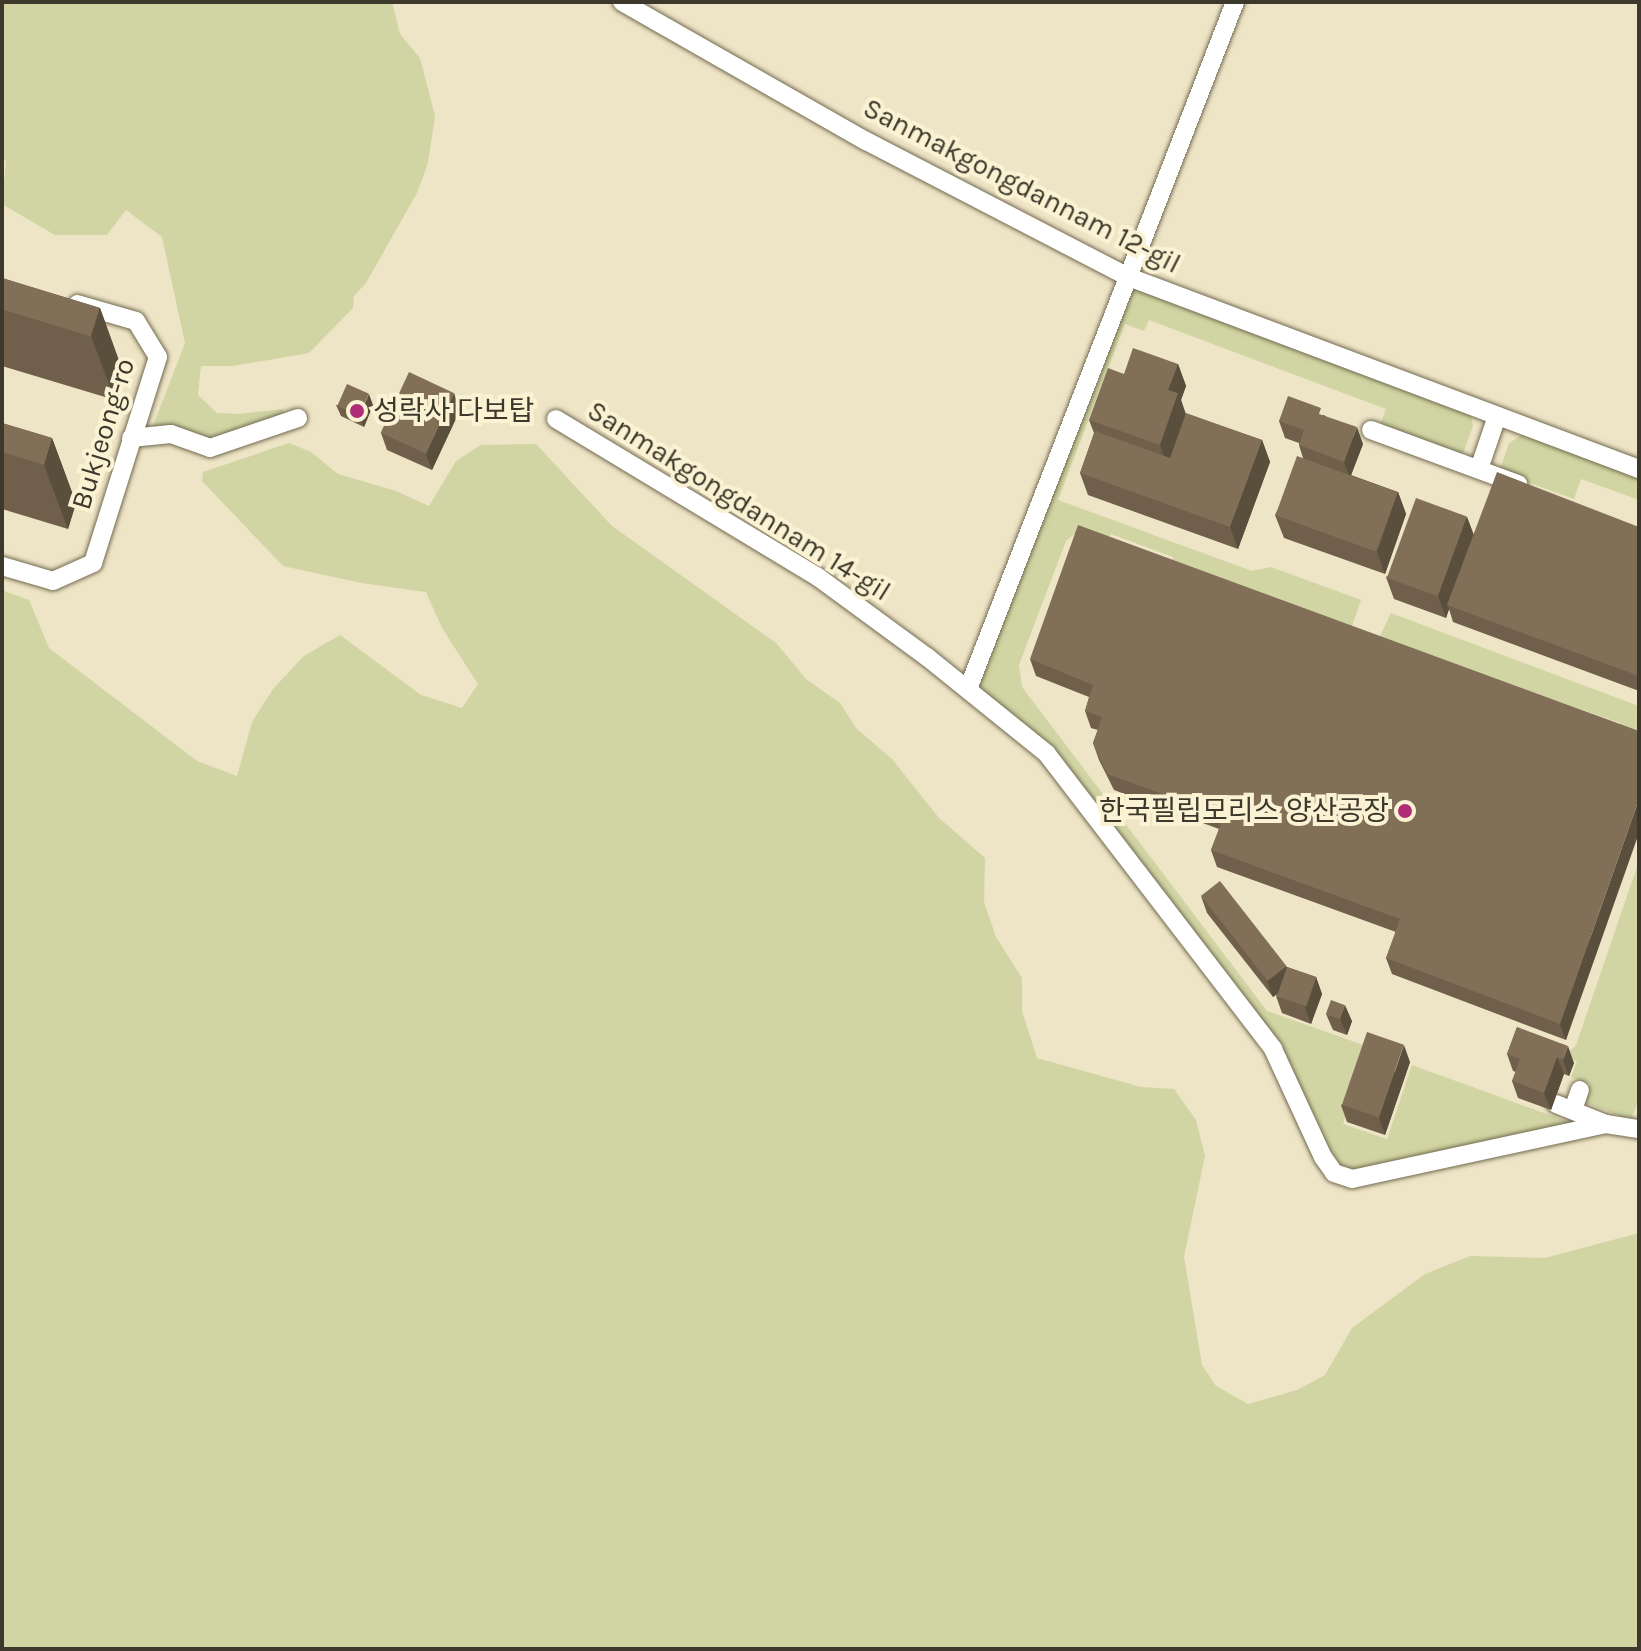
<!DOCTYPE html>
<meta charset="utf-8">
<style>
body{margin:0}
#map{position:relative;width:1641px;height:1651px;overflow:hidden;background:#eee4c6;font-family:Karla,"Noto Sans KR",sans-serif}
div>[style]{position:absolute}
.green>*{inset:0;background:#d1d5a3}
.roads{filter:drop-shadow(0 0 2px #736b50) drop-shadow(0 0 2px #736b50)}
.street>*{height:18px;margin:-9px;padding:0 9px;transform-origin:9px;border-radius:9px;background:#fff}
.wall>*{inset:0;background:#6f5f4b}
.shaded-wall>*{inset:0;background:#5a4e3d}
.building>*{inset:0;background:#816f57;transform-origin:0 0}
.dots>*{width:22px;height:22px;translate:-50% -50%;box-sizing:border-box;border:4px solid #fbf2d3;border-radius:50%}
span{translate:-50% -50%;white-space:nowrap;text-align:center;line-height:1.15;-webkit-text-stroke:8px #fbf2d3;paint-order:stroke}
.street-label{font-size:28px;color:#3c382c}
.poi-label{font-size:28px;color:#3c382c}
.left{translate:0 -50%;text-align:left}
.right{translate:-100% -50%;text-align:right}
.frame{position:absolute;inset:0;border:4px solid #3c382c;pointer-events:none}
</style>
<div id="map">
<div class="green">
<div style="clip-path:polygon(2px 2px,392px 2px,400px 34px,420px 58px,435px 116px,428px 163px,417px 193px,366px 283px,354px 296px,353px 308px,309px 353px,233px 366px,201px 366px,198px 395px,217px 413px,239px 414px,283px 409px,284px 414px,215px 442px,153px 426px,185px 343px,162px 237px,126px 210px,107px 235px,55px 235px,2px 204px,6px 162px,2px 154px)"></div>
<div style="clip-path:polygon(1126px 276px,1470px 411px,1473px 426px,1461px 459px,1379px 428px,1386px 409px,1149px 320px,1144px 331px,1125px 324px,1058px 500px,1252px 571px,1271px 567px,1361px 600px,1351px 629px,1171px 563px,1173px 557px,1111px 534px,1109px 537px,1079px 530px,1066px 541px,1019px 665px,1022px 687px,1267px 1011px,1369px 1047px,1343px 1124px,1387px 1139px,1412px 1065px,1582px 1127px,1342px 1177px,1273px 1049px,1047px 754px,968px 689px)"></div>
<div style="clip-path:polygon(1525px 433px,1639px 469px,1639px 500px,1581px 479px,1574px 499px,1499px 472px,1509px 443px)"></div>
<div style="clip-path:polygon(289px 443px,311px 452px,338px 474px,396px 491px,429px 506px,456px 461px,481px 445px,536px 444px,612px 526px,776px 643px,806px 679px,840px 703px,856px 728px,892px 759px,939px 818px,985px 858px,984px 902px,996px 937px,1022px 978px,1022px 1011px,1037px 1058px,1141px 1087px,1174px 1089px,1196px 1120px,1205px 1156px,1184px 1257px,1202px 1365px,1216px 1386px,1248px 1404px,1297px 1390px,1325px 1375px,1352px 1328px,1425px 1274px,1470px 1256px,1545px 1258px,1639px 1233px,1639px 1649px,2px 1649px,2px 590px,29px 600px,49px 648px,197px 761px,237px 776px,252px 722px,273px 689px,304px 656px,340px 635px,421px 695px,462px 708px,478px 684px,442px 628px,426px 592px,361px 583px,283px 566px,202px 481px,203px 472px)"></div>
<div style="clip-path:polygon(1391px 613px,1639px 706px,1639px 735px,1621px 729px,1620px 723px,1379px 638px)"></div>
<div style="clip-path:polygon(1639px 861px,1639px 1099px,1631px 1120px,1584px 1102px,1590px 1084px,1571px 1077px,1577px 1061px,1565px 1056px,1576px 1045px)"></div>
</div>
<div class="roads">
<div class="street">
<div style="left:622px;top:2px;width:281px;rotate:29.7deg"></div>
<div style="left:866px;top:141px;width:293px;rotate:27.4deg"></div>
<div style="left:1126px;top:276px;width:548px;rotate:20.62deg"></div>
<div style="left:556px;top:419px;width:306px;rotate:31.1deg"></div>
<div style="left:818px;top:577px;width:135px;rotate:36.3deg"></div>
<div style="left:927px;top:657px;width:154px;rotate:38.9deg"></div>
<div style="left:1047px;top:754px;width:372px;rotate:52.5deg"></div>
<div style="left:1273px;top:1049px;width:119px;rotate:65.2deg"></div>
<div style="left:1323px;top:1157px;width:19px;rotate:55deg"></div>
<div style="left:1334px;top:1173px;width:19px;rotate:18deg"></div>
<div style="left:1352px;top:1179px;width:260px;rotate:-12.2deg"></div>
<div style="left:1606px;top:1124px;width:33px;rotate:9deg"></div>
<div style="left:1371px;top:430px;width:157px;rotate:20.2deg"></div>
<div style="left:131px;top:438px;width:40px;rotate:-5.7deg"></div>
<div style="left:171px;top:434px;width:41px;rotate:19.7deg"></div>
<div style="left:210px;top:448px;width:93px;rotate:-18.8deg"></div>
<div style="left:1479px;top:469px;width:56px;rotate:-71.2deg"></div>
<div style="left:2px;top:566px;width:53px;rotate:16.4deg"></div>
<div style="left:53px;top:581px;width:44px;rotate:-24.2deg"></div>
<div style="left:93px;top:563px;width:216px;rotate:-72.5deg"></div>
<div style="left:158px;top:357px;width:42px;rotate:-121.4deg"></div>
<div style="left:136px;top:321px;width:61px;rotate:-163.9deg"></div>
<div style="left:968px;top:689px;width:737px;rotate:-68.76deg"></div>
<div style="left:1556px;top:1104px;width:54px;rotate:21.8deg"></div>
<div style="left:1573px;top:1110px;width:21px;rotate:-71deg"></div>
</div>
</div>
<div class="wall">
<div style="clip-path:polygon(2px 278px,100px 308px,123px 372px,115px 400px,2px 366px)"></div>
<div style="clip-path:polygon(1178px 364px,1186px 386px,1181px 400px,1186px 414px,1262px 440px,1270px 462px,1238px 549px,1088px 495px,1080px 473px,1094px 433px,1089px 420px)"></div>
<div style="clip-path:polygon(336px 405px,373px 405px,364px 427px,341px 416px)"></div>
<div style="clip-path:polygon(460px 410px,432px 470px,387px 450px,381px 433px)"></div>
<div style="clip-path:polygon(1324px 415px,1363px 444px,1351px 475px,1398px 492px,1406px 514px,1385px 574px,1284px 538px,1275px 515px,1303px 458px,1299px 445px,1299px 443px,1285px 438px,1279px 421px)"></div>
<div style="clip-path:polygon(2px 423px,52px 438px,76px 503px,68px 529px,2px 509px)"></div>
<div style="clip-path:polygon(1467px 517px,1474px 535px,1639px 527px,1639px 691px,1453px 622px,1449px 609px,1446px 618px,1394px 599px,1386px 577px)"></div>
<div style="clip-path:polygon(1030px 659px,1639px 731px,1566px 1040px,1392px 974px,1386px 958px,1396px 932px,1217px 867px,1211px 850px,1219px 829px,1114px 790px,1099px 760px,1093px 743px,1098px 730px,1091px 728px,1085px 711px,1089px 697px,1036px 676px)"></div>
<div style="clip-path:polygon(1201px 896px,1287px 967px,1316px 977px,1322px 994px,1311px 1024px,1282px 1013px,1276px 996px,1277px 994px,1273px 997px,1207px 913px)"></div>
<div style="clip-path:polygon(1326px 1014px,1352px 1021px,1347px 1035px,1333px 1030px)"></div>
<div style="clip-path:polygon(1517px 1027px,1574px 1063px,1569px 1076px,1564px 1074px,1551px 1110px,1518px 1098px,1512px 1081px,1516px 1072px,1513px 1071px,1507px 1054px)"></div>
<div style="clip-path:polygon(1410px 1062px,1385px 1135px,1347px 1122px,1341px 1105px)"></div>
</div>
<div class="shaded-wall">
<div style="clip-path:polygon(100px 308px,123px 372px,115px 400px,91px 336px)"></div>
<div style="clip-path:polygon(1178px 364px,1186px 386px,1181px 400px,1186px 416px,1168px 467px,1160px 445px,1168px 390px)"></div>
<div style="clip-path:polygon(454px 393px,460px 410px,432px 470px,426px 454px)"></div>
<div style="clip-path:polygon(369px 394px,373px 405px,364px 427px,360px 415px)"></div>
<div style="clip-path:polygon(1357px 427px,1363px 444px,1350px 478px,1344px 462px)"></div>
<div style="clip-path:polygon(52px 438px,76px 503px,68px 529px,44px 465px)"></div>
<div style="clip-path:polygon(1262px 440px,1270px 462px,1238px 549px,1230px 527px)"></div>
<div style="clip-path:polygon(1398px 492px,1406px 514px,1385px 574px,1377px 552px)"></div>
<div style="clip-path:polygon(1467px 517px,1475px 539px,1447px 605px,1449px 609px,1446px 618px,1438px 596px)"></div>
<div style="clip-path:polygon(1639px 799px,1639px 833px,1566px 1040px,1560px 1024px)"></div>
<div style="clip-path:polygon(1286px 966px,1292px 982px,1273px 997px,1267px 981px)"></div>
<div style="clip-path:polygon(1316px 977px,1322px 994px,1311px 1024px,1305px 1007px)"></div>
<div style="clip-path:polygon(1345px 1005px,1352px 1021px,1347px 1035px,1340px 1018px)"></div>
<div style="clip-path:polygon(1404px 1045px,1410px 1062px,1385px 1135px,1379px 1118px)"></div>
<div style="clip-path:polygon(1568px 1046px,1574px 1063px,1569px 1076px,1563px 1060px)"></div>
<div style="clip-path:polygon(1557px 1057px,1564px 1074px,1551px 1110px,1544px 1093px)"></div>
</div>
<div class="building">
<div style="left:2px;top:278px;width:102px;height:30px;rotate:17deg"></div>
<div style="clip-path:polygon(1133px 348px,1178px 364px,1168px 390px,1178px 393px,1160px 445px,1089px 420px,1108px 368px,1124px 374px)"></div>
<div style="left:409px;top:372px;width:50px;height:67px;rotate:25deg"></div>
<div style="left:347px;top:384px;width:24px;height:24px;rotate:24deg"></div>
<div style="clip-path:polygon(1288px 396px,1321px 408px,1319px 414px,1357px 427px,1344px 462px,1299px 445px,1304px 430px,1279px 421px)"></div>
<div style="clip-path:polygon(1186px 413px,1262px 440px,1230px 527px,1080px 473px,1095px 431px,1170px 458px)"></div>
<div style="clip-path:polygon(2px 423px,52px 438px,44px 465px,2px 452px)"></div>
<div style="left:1297px;top:456px;width:107px;height:63px;rotate:20deg"></div>
<div style="clip-path:polygon(1497px 472px,1639px 527px,1639px 676px,1447px 605px)"></div>
<div style="left:1416px;top:498px;width:54px;height:85px;rotate:20deg"></div>
<div style="clip-path:polygon(1078px 525px,1639px 731px,1639px 799px,1560px 1024px,1386px 958px,1400px 919px,1211px 850px,1224px 816px,1107px 774px,1093px 743px,1102px 717px,1085px 711px,1093px 685px,1030px 659px)"></div>
<div style="left:1220px;top:881px;width:108px;height:24px;rotate:52deg"></div>
<div style="left:1287px;top:967px;width:31px;height:31px;rotate:19deg"></div>
<div style="left:1331px;top:1000px;width:15px;height:15px;rotate:20deg"></div>
<div style="clip-path:polygon(1517px 1027px,1568px 1046px,1563px 1060px,1557px 1057px,1544px 1093px,1512px 1081px,1520px 1059px,1507px 1054px)"></div>
<div style="left:1367px;top:1032px;width:39px;height:77px;rotate:19deg"></div>
</div>
<div class="dots">
<div style="left:357px;top:411px;background:#b02d77"></div>
<div style="left:1405px;top:811px;background:#b02d77"></div>
</div>
<div class="street-label">
<span style="left:1022px;top:186px;rotate:27deg">Sanmakgongdannam 12-gil</span>
<span style="left:103px;top:434px;rotate:-73deg">Bukjeong-ro</span>
<span style="left:739px;top:501px;rotate:32deg">Sanmakgongdannam 14-gil</span>
</div>
<div class="poi-label">
<span class="left" style="left:373px;top:411px">성락사 다보탑</span>
<span class="right" style="left:1389px;top:811px">한국필립모리스 양산공장</span>
</div>
<div class="frame"></div>
</div>
